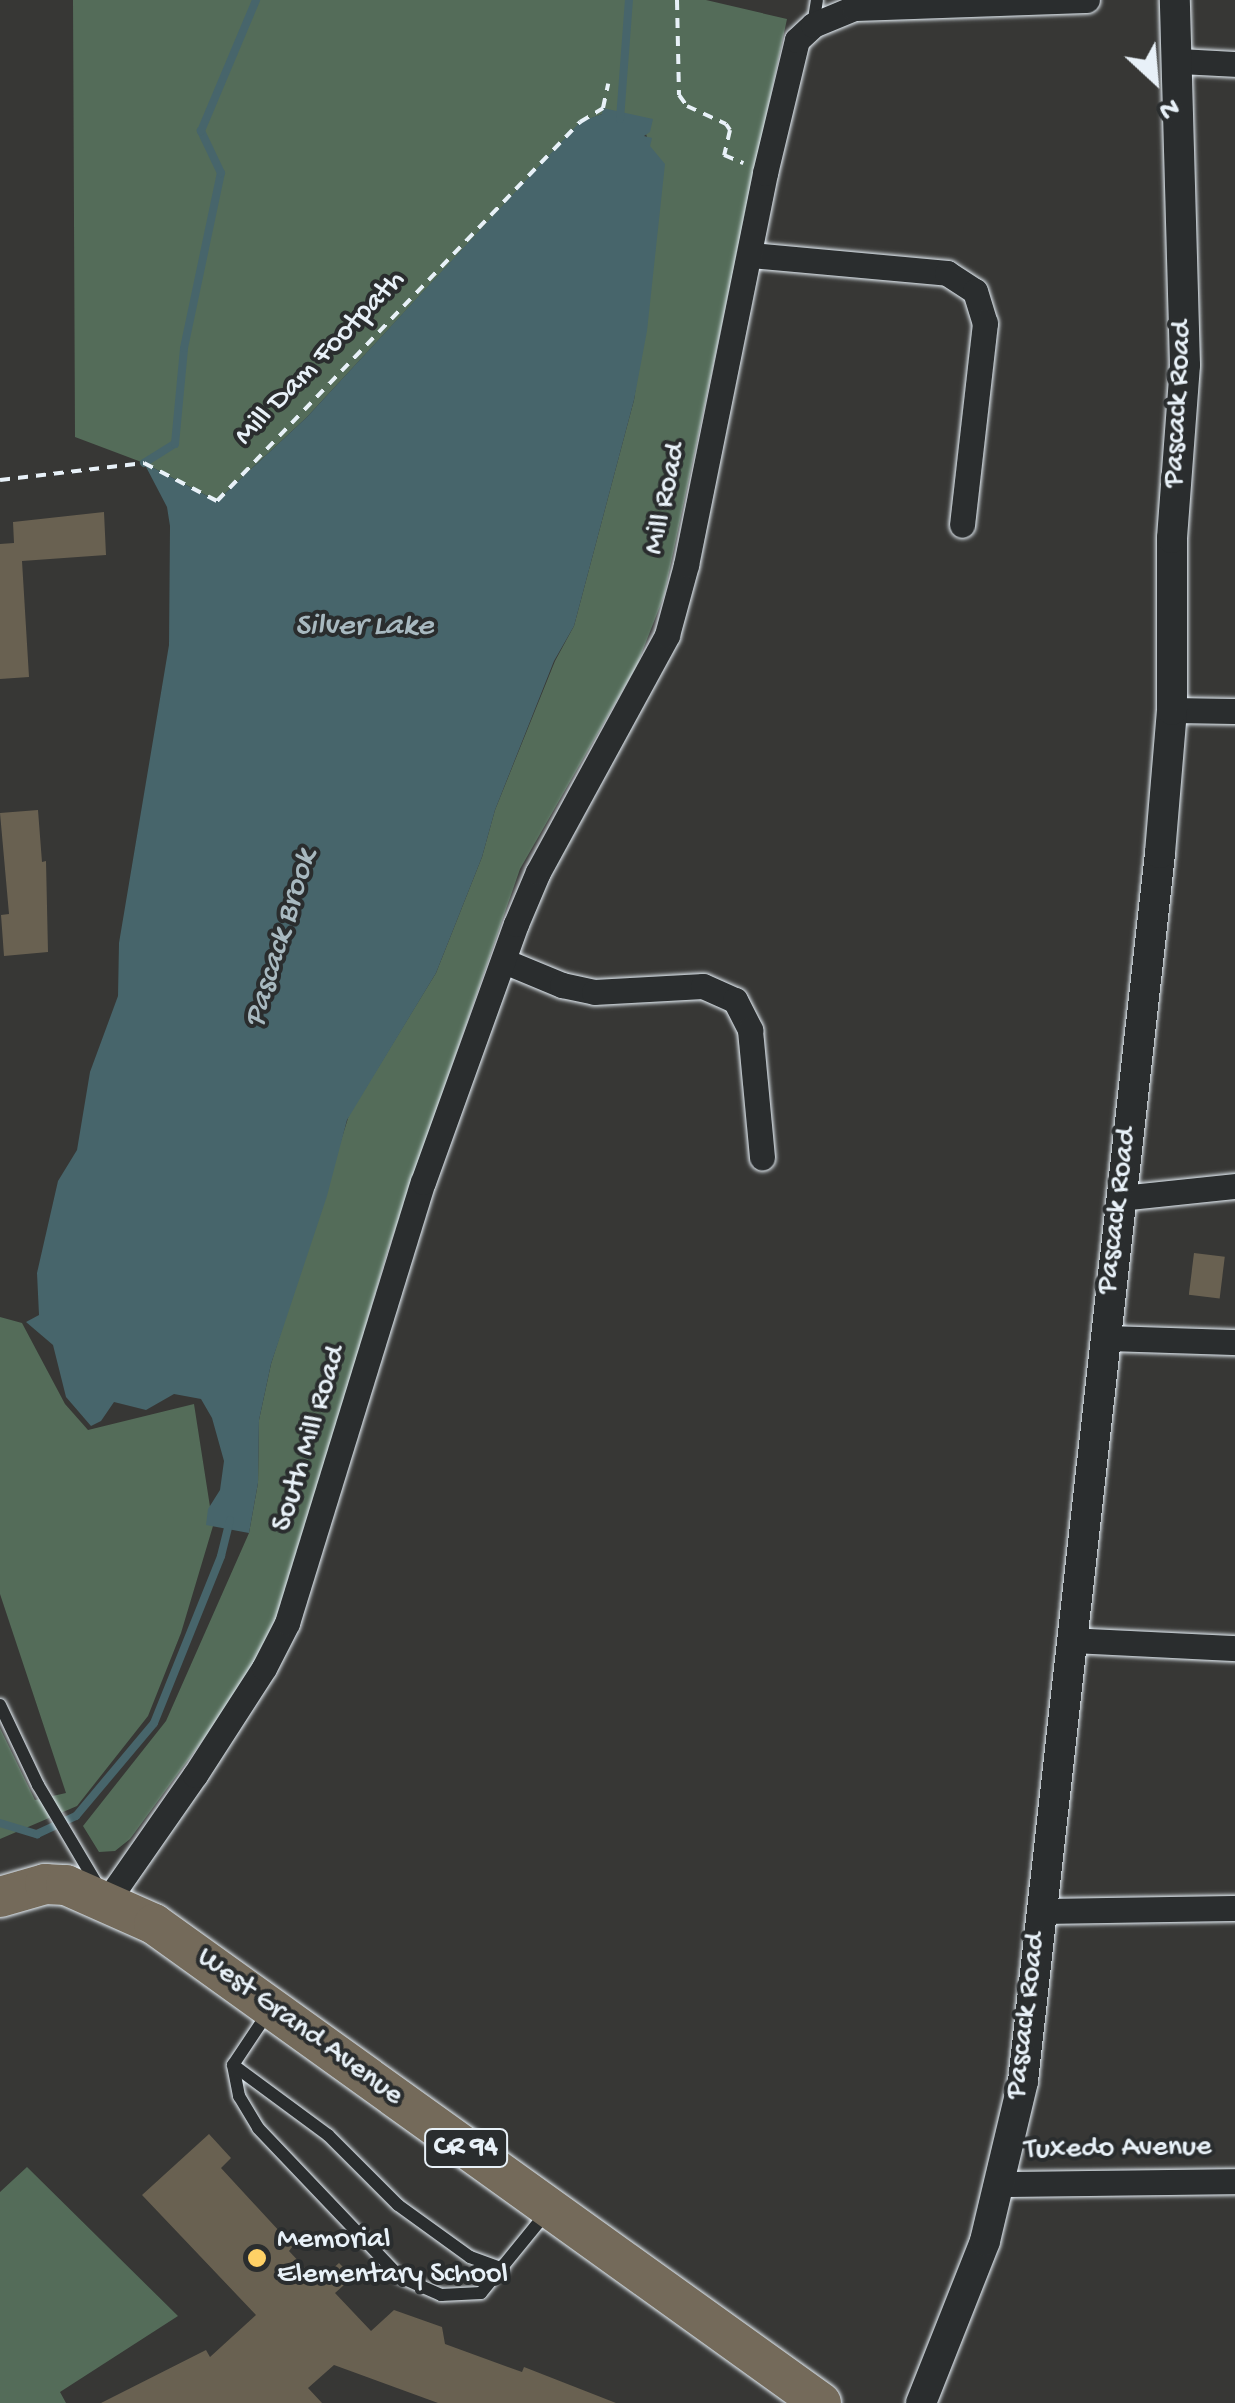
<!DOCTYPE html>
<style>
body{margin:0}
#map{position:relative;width:1235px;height:2403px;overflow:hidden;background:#373735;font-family:"Gochi Hand",sans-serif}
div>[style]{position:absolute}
.green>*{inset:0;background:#546c59}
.water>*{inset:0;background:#47656b}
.stream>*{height:8px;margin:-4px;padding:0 4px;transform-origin:4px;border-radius:4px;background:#47656b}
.building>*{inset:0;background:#696151;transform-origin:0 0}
.path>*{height:4px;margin-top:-2px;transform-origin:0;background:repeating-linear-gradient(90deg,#e8f1f8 0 10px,transparent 0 18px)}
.roads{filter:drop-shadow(0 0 2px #e8f1f8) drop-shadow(0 0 2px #e8f1f8)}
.service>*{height:12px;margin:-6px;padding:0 6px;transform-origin:6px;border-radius:6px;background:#2a2d2e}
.minor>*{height:25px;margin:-12.5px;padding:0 12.5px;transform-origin:12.5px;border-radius:12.5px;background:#2a2d2e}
.tertiary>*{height:30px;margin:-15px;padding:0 15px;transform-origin:15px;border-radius:15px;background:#2a2d2e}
.primary>*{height:40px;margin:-20px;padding:0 20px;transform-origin:20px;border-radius:20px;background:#746a5a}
.dots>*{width:28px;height:28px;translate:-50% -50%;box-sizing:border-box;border:5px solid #2a2d2e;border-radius:50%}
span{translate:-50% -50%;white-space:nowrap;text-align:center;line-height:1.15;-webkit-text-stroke:8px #2a2d2e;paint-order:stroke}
.shield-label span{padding:2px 8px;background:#2a2d2e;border:2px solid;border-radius:8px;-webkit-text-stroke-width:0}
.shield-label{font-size:28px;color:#e8f1f8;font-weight:700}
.street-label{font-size:30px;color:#e8f1f8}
.poi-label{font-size:30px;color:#e8f1f8}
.left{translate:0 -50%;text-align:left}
.water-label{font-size:32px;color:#a8b9c0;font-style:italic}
.north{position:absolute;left:1105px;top:30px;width:100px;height:100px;-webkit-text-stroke:8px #2a2d2e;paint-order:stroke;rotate:154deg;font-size:28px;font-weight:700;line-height:40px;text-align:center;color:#e8f1f8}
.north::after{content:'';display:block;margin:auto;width:35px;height:45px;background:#e8f1f8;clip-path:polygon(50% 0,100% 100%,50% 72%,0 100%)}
</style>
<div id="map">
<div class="green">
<div style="clip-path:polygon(73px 0,706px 0,787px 19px,664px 596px,637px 665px,520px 869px,387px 1253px,286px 1598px,241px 1688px,130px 1839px,115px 1851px,99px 1852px,83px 1826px,166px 1721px,249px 1533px,258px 1483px,259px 1420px,271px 1364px,349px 1115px,436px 973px,482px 857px,495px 810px,555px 661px,574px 626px,634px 400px,655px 248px,650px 146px,645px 131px,602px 114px,580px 123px,307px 417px,217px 501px,144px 463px,75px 437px)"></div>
<div style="clip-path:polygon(0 1317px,22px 1323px,65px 1404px,88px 1430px,194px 1404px,213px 1526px,181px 1633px,148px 1716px,77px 1806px,0 1839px,0 1728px,35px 1800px,66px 1793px,0 1594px)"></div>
<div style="clip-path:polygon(27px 2167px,178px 2316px,60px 2392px,66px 2403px,0 2403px,0 2192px)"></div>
</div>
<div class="water">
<div style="clip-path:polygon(603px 108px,653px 119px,650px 132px,644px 136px,652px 138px,650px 146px,665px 164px,647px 331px,634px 400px,574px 626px,554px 661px,495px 810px,482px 857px,436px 973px,347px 1120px,327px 1196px,271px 1364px,259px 1420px,258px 1483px,249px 1533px,206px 1525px,208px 1509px,220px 1490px,224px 1461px,212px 1418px,201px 1399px,174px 1394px,146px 1410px,114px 1402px,101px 1421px,91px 1426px,66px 1397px,53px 1345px,26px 1322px,39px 1315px,37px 1273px,58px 1181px,77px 1150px,90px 1072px,118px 996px,119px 943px,169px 645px,170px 526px,167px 507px,144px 463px,217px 501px,307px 417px,580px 122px,602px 114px)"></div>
</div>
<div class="stream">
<div style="left:620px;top:119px;width:119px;rotate:-85.7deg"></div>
<div style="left:144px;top:463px;width:36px;rotate:-32deg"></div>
<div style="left:175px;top:444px;width:96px;rotate:-84.6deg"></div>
<div style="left:184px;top:348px;width:179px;rotate:-78.1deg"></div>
<div style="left:221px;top:173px;width:47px;rotate:-115.5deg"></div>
<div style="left:201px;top:131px;width:142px;rotate:-67.2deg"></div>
<div style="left:0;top:1823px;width:39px;rotate:17deg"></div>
<div style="left:37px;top:1834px;width:43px;rotate:-24.8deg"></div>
<div style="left:76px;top:1816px;width:121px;rotate:-50deg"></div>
<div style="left:154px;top:1723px;width:180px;rotate:-68.1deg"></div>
<div style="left:221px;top:1556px;width:37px;rotate:-76deg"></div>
</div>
<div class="building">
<div style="clip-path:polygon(104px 512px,106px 555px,22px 561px,29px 677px,0 679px,0 544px,14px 543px,13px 522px)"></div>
<div style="clip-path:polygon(38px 810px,42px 862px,46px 861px,48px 952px,4px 956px,1px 915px,9px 914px,0 813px)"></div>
<div style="left:1194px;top:1253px;width:31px;height:42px;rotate:7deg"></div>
<div style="clip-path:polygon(209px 2134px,231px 2158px,221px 2168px,293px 2246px,289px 2251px,318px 2282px,339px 2263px,353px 2277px,335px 2293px,371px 2331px,394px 2310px,442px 2327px,445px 2344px,522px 2372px,524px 2367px,616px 2403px,438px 2403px,334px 2365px,308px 2388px,322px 2403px,101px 2403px,206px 2350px,210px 2357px,256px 2315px,142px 2195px)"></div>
</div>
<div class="path">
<div style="left:677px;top:0;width:95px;rotate:88.8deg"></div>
<div style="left:679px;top:95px;width:14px;rotate:54deg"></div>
<div style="left:687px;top:106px;width:43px;rotate:24.8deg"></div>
<div style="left:726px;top:124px;width:7px;rotate:56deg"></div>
<div style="left:730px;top:130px;width:26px;rotate:103deg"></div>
<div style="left:724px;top:155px;width:21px;rotate:23deg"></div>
<div style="left:0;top:480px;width:145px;rotate:-6.7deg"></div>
<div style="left:144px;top:463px;width:82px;rotate:27.5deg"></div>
<div style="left:217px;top:501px;width:525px;rotate:-46.24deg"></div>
<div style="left:580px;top:122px;width:27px;rotate:-31deg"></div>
<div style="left:603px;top:108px;width:25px;rotate:-78deg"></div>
</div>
<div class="roads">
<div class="service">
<div style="left:813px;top:25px;width:25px;rotate:-81deg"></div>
<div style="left:0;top:1705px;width:89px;rotate:64.6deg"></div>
<div style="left:38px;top:1785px;width:117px;rotate:59.3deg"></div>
<div style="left:267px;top:2014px;width:61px;rotate:123.7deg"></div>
<div style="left:233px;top:2065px;width:32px;rotate:79deg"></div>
<div style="left:239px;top:2096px;width:37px;rotate:59deg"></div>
<div style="left:258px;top:2128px;width:206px;rotate:46.4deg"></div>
<div style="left:400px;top:2277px;width:45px;rotate:23.7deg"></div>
<div style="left:441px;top:2295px;width:40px;rotate:-2.9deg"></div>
<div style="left:481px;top:2293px;width:104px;rotate:-50.8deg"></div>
<div style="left:233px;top:2065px;width:118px;rotate:36.4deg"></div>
<div style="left:328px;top:2135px;width:99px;rotate:45deg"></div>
<div style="left:398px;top:2205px;width:89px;rotate:35.8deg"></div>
<div style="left:470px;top:2257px;width:35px;rotate:20deg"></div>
</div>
<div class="minor">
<div style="left:1178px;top:61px;width:57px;rotate:3deg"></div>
<div style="left:751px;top:255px;width:197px;rotate:5.2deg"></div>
<div style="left:947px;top:273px;width:33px;rotate:33deg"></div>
<div style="left:975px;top:291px;width:34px;rotate:73deg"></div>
<div style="left:985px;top:323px;width:203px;rotate:96.5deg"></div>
<div style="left:1172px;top:710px;width:63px;rotate:0.9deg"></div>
<div style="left:504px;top:961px;width:63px;rotate:22.5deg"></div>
<div style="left:562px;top:985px;width:33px;rotate:12deg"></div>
<div style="left:594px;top:992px;width:109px;rotate:-3.2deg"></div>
<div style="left:703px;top:986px;width:35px;rotate:24deg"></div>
<div style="left:735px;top:1000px;width:34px;rotate:63deg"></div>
<div style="left:750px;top:1030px;width:128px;rotate:84.6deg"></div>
<div style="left:1120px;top:1198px;width:116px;rotate:-6deg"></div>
<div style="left:1105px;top:1338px;width:130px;rotate:1.8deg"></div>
<div style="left:1070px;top:1640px;width:165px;rotate:2.8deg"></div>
<div style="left:107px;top:1901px;width:154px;rotate:-55.1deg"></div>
<div style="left:195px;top:1775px;width:127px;rotate:-57.2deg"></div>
<div style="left:264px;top:1668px;width:51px;rotate:-62.9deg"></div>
<div style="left:287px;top:1623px;width:461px;rotate:-72.9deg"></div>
<div style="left:423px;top:1182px;width:274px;rotate:-70.2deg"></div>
<div style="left:516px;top:924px;width:56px;rotate:-67.1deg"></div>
<div style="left:538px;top:872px;width:270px;rotate:-61.4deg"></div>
<div style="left:667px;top:635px;width:73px;rotate:-74.8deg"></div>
<div style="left:686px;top:565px;width:400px;rotate:-78.6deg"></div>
<div style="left:765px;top:173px;width:137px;rotate:-76.5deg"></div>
<div style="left:797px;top:40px;width:22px;rotate:-43deg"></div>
<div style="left:813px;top:25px;width:44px;rotate:-22.5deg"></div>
<div style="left:854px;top:8px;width:233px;rotate:-2deg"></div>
<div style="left:1041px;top:1911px;width:194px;rotate:-0.9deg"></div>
<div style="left:1002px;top:2184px;width:233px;rotate:-0.7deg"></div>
</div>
<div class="tertiary">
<div style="left:921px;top:2403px;width:174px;rotate:-68.4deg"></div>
<div style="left:985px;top:2241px;width:164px;rotate:-76.6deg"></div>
<div style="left:1023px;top:2081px;width:1236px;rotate:-83.63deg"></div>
<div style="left:1160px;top:853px;width:144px;rotate:-85.2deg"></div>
<div style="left:1172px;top:710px;width:172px;rotate:-90deg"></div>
<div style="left:1172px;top:538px;width:173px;rotate:-85.7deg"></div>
<div style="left:1185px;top:365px;width:365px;rotate:-91.6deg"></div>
</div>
<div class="primary">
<div style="left:0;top:1897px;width:47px;rotate:-16.1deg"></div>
<div style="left:45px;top:1884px;width:21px;rotate:3deg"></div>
<div style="left:66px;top:1885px;width:96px;rotate:23.9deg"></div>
<div style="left:154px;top:1924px;width:821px;rotate:35.68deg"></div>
</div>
</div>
<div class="dots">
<div style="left:257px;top:2258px;background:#ffd166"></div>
</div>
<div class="shield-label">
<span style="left:466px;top:2148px">CR 94</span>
</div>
<div class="street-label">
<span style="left:321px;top:359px;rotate:-46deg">Mill Dam Footpath</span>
<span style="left:1180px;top:404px;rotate:-87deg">Pascack Road</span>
<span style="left:667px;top:499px;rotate:-78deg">Mill Road</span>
<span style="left:1119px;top:1211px;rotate:-83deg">Pascack Road</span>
<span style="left:311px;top:1439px;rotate:-73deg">South Mill Road</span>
<span style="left:1028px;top:2016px;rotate:-83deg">Pascack Road</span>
<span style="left:299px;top:2028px;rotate:36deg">West Grand Avenue</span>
<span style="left:1118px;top:2150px;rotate:-1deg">Tuxedo Avenue</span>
</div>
<div class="poi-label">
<span class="left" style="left:277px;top:2258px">Memorial<br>Elementary School</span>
</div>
<div class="water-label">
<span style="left:364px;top:627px">Silver Lake</span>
<span style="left:282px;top:939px;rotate:-73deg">Pascack Brook</span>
</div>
<div class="north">N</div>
</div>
